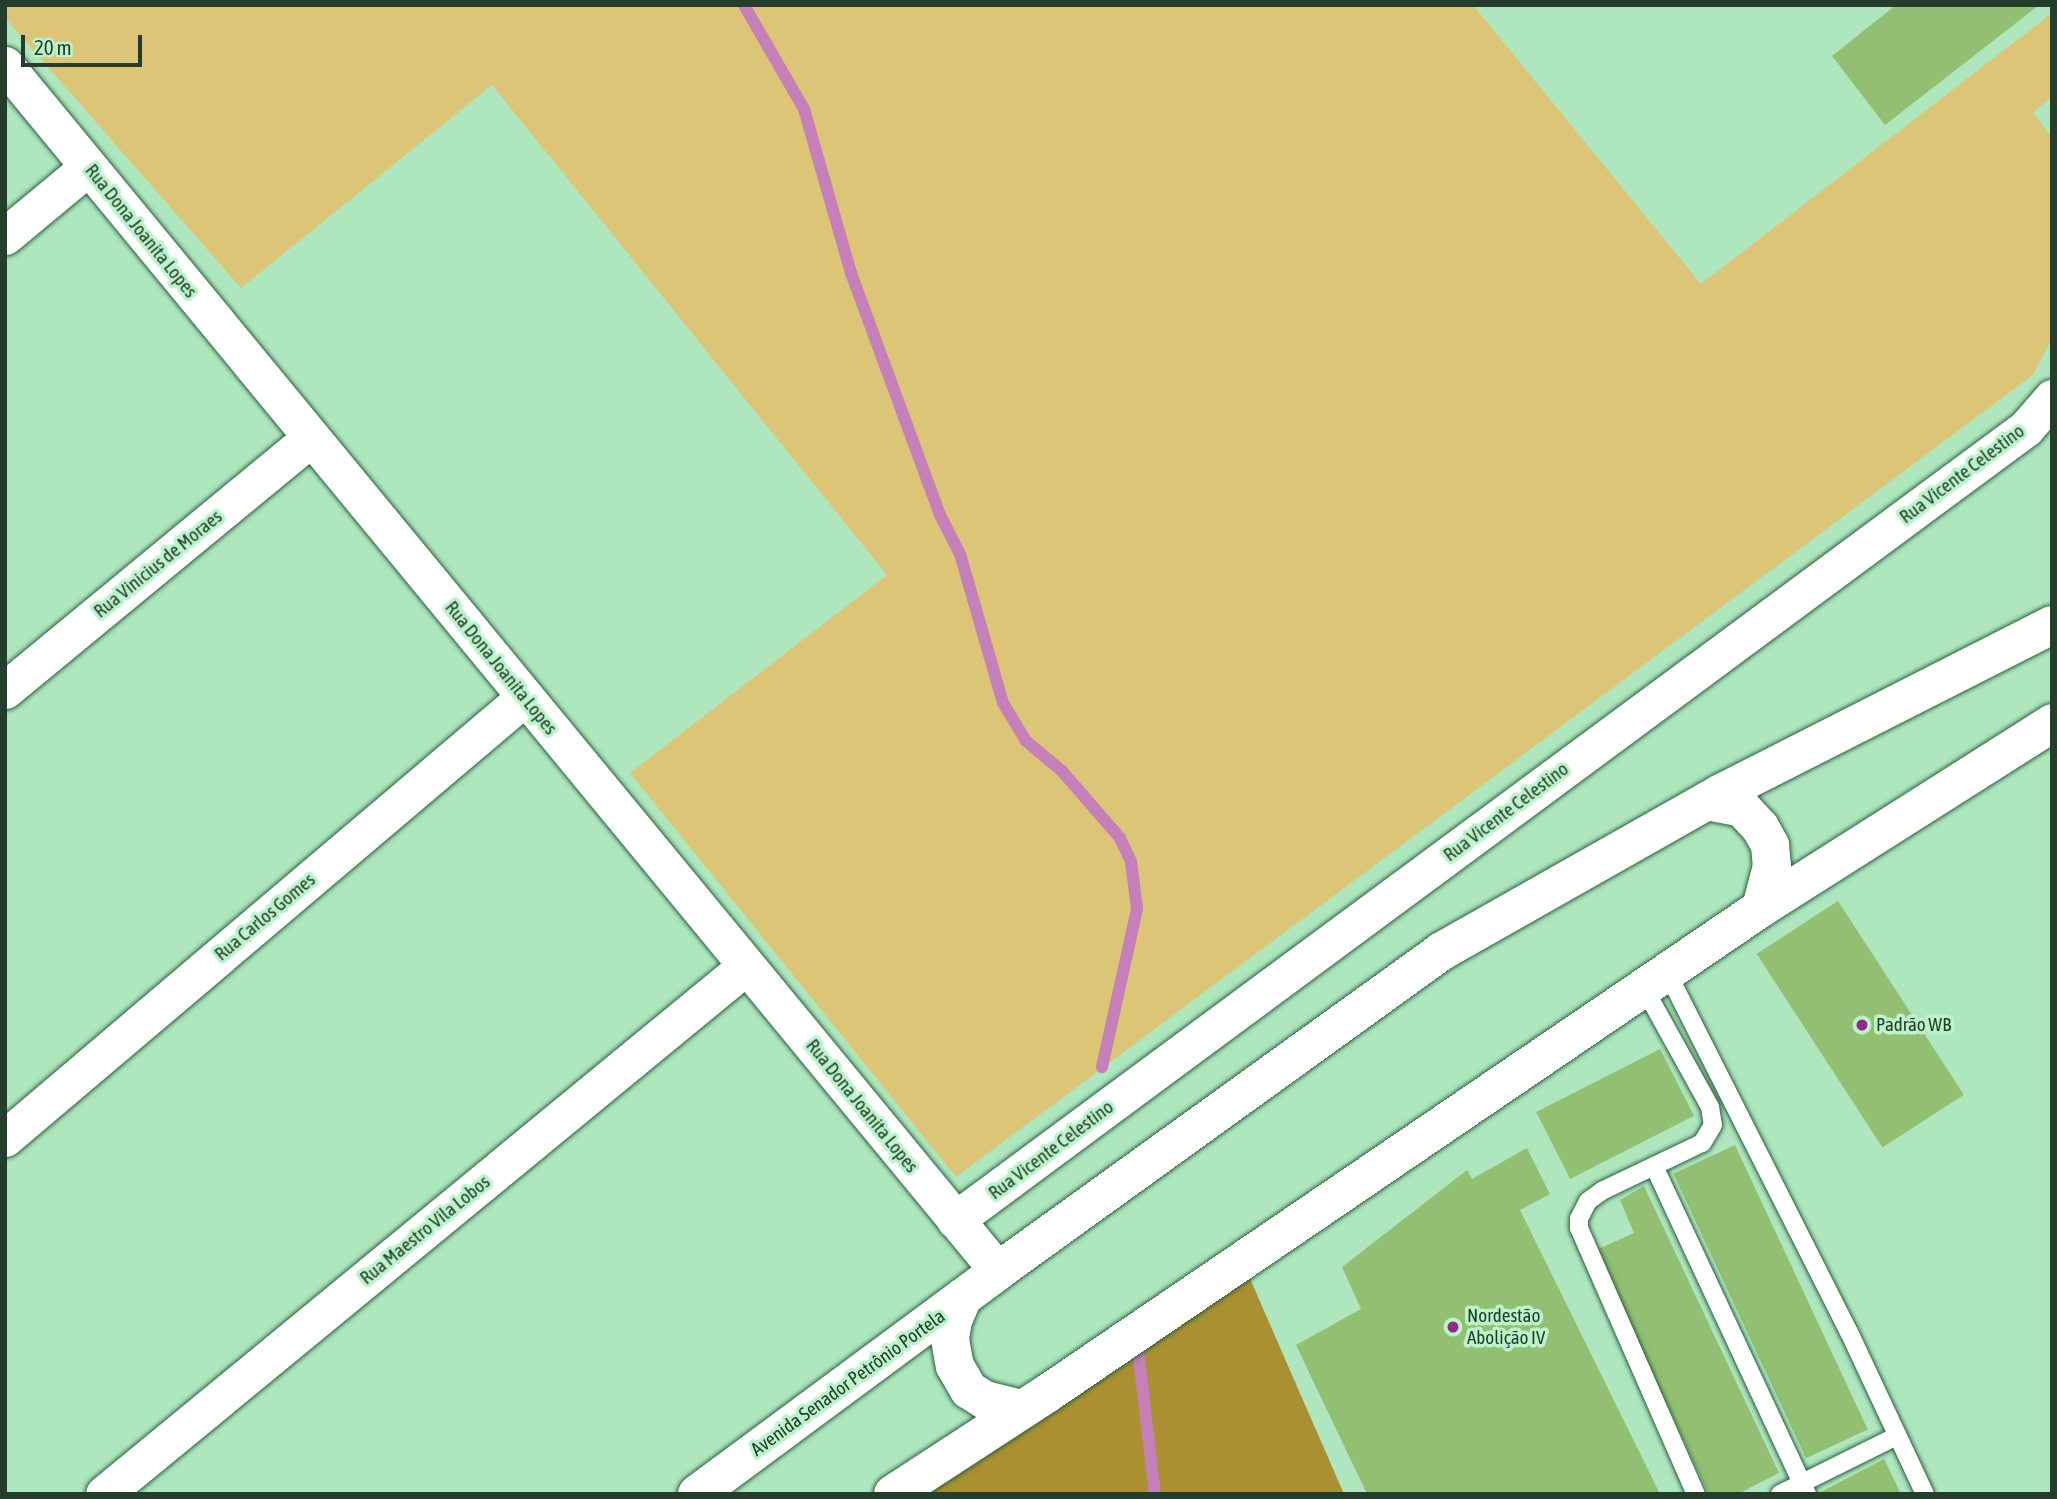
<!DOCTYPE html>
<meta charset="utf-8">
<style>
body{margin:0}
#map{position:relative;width:2057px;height:1499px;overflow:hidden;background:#aee7be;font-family:"Asap Condensed",sans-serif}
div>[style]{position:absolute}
.green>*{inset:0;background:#ddc577}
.forest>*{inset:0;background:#ab9032}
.stream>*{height:12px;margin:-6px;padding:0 6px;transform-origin:6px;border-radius:6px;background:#c57fb9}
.building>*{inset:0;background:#92bf72;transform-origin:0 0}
.roads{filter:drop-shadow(0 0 2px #2a603d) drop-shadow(0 0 2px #2a603d)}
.lane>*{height:18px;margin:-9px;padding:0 9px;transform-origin:9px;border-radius:9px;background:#fff}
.street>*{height:37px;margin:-18.5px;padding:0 18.5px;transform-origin:18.5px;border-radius:18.5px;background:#fff}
.secondary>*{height:38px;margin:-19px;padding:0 19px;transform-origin:19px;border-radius:19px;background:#fff}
.dots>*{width:19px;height:19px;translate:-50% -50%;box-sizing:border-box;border:4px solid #bbf4ca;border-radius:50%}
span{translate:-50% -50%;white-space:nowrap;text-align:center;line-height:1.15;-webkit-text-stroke:7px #bbf4ca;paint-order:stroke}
.street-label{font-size:19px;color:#253d2c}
.poi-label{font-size:19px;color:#253d2c}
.left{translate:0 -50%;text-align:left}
.frame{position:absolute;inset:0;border:7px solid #253d2c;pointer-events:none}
.scale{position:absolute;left:21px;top:35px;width:121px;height:32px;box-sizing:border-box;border:4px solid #253d2c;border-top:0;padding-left:9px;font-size:21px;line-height:24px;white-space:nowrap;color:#253d2c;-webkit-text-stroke:5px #bbf4ca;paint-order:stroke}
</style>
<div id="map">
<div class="green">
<div style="clip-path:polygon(5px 5px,1473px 5px,1701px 284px,2052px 13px,2052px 96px,2033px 113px,2052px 138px,2052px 338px,2033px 375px,956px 1177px,630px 773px,887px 575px,492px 85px,241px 288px,5px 18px)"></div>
</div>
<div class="forest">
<div style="clip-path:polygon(1248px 1274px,1344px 1494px,920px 1494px)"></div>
</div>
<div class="stream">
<div style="left:744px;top:5px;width:120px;rotate:60deg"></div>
<div style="left:804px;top:109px;width:171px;rotate:74deg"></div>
<div style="left:851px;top:273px;width:258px;rotate:69.8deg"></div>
<div style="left:940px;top:515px;width:44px;rotate:62.9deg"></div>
<div style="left:960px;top:554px;width:155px;rotate:73.9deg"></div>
<div style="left:1003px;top:703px;width:44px;rotate:58.8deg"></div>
<div style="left:1026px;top:741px;width:47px;rotate:39.8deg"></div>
<div style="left:1062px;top:771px;width:89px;rotate:49.1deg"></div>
<div style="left:1120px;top:838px;width:26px;rotate:65deg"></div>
<div style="left:1131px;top:862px;width:47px;rotate:82.7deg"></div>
<div style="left:1137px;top:909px;width:162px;rotate:102.5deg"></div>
<div style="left:1138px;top:1350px;width:145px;rotate:83.3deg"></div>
</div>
<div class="building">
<div style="clip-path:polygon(1896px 5px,2039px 5px,1885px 125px,1832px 56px)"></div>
<div style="left:1838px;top:901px;width:231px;height:97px;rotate:57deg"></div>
<div style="left:1660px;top:1049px;width:75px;height:139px;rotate:63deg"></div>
<div style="left:1735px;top:1145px;width:314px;height:68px;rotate:65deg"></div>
<div style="clip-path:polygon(1527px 1148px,1550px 1194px,1520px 1210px,1660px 1494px,1367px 1494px,1296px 1345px,1361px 1309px,1342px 1267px,1467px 1170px,1472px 1179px)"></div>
<div style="clip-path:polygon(1644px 1186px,1779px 1473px,1738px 1494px,1709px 1494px,1594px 1251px,1634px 1233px,1620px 1200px)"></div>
<div style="clip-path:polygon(1884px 1459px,1901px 1494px,1821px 1494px,1821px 1492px)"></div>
</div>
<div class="roads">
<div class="lane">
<div style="left:1667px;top:972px;width:403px;rotate:63.2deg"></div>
<div style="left:1849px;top:1332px;width:179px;rotate:64.9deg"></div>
<div style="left:1644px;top:988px;width:136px;rotate:61deg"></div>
<div style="left:1710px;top:1107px;width:18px;rotate:81deg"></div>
<div style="left:1713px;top:1125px;width:21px;rotate:121deg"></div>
<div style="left:1702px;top:1143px;width:111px;rotate:154.4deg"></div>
<div style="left:1602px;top:1191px;width:17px;rotate:144deg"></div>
<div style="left:1588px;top:1201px;width:20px;rotate:117deg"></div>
<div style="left:1579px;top:1219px;width:9px;rotate:90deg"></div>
<div style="left:1579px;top:1228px;width:291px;rotate:66.3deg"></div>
<div style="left:1654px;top:1166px;width:362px;rotate:65deg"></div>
<div style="left:1780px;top:1494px;width:131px;rotate:-26.4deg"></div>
</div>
<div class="street">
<div style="left:5px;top:65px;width:1562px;rotate:50.53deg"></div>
<div style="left:5px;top:236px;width:108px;rotate:-39.7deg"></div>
<div style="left:5px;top:690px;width:396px;rotate:-39.5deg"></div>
<div style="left:5px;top:1138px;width:682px;rotate:-40.3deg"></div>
<div style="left:955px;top:1220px;width:1332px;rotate:-36.48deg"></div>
<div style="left:2026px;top:428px;width:40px;rotate:-49deg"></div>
<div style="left:104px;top:1494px;width:831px;rotate:-39.43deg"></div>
</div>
<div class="secondary">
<div style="left:1707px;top:801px;width:36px;rotate:11deg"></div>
<div style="left:1742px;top:808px;width:26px;rotate:47deg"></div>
<div style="left:1760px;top:827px;width:21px;rotate:61deg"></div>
<div style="left:1770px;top:845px;width:21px;rotate:85deg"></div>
<div style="left:1772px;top:866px;width:43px;rotate:104.7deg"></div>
<div style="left:963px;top:1297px;width:25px;rotate:113deg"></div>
<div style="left:953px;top:1320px;width:19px;rotate:99deg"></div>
<div style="left:950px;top:1339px;width:27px;rotate:80deg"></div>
<div style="left:955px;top:1366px;width:28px;rotate:60deg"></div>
<div style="left:969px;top:1390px;width:19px;rotate:32deg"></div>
<div style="left:985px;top:1400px;width:38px;rotate:14deg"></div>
<div style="left:697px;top:1494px;width:375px;rotate:-36.5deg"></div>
<div style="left:998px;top:1271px;width:547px;rotate:-35.78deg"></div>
<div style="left:1442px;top:951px;width:321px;rotate:-29.5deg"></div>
<div style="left:1721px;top:793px;width:371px;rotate:-26.9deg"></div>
<div style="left:893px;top:1494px;width:185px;rotate:-33.1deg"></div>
<div style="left:1048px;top:1393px;width:862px;rotate:-34.22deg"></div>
<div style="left:1761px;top:908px;width:345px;rotate:-32.4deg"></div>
</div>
</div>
<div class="dots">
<div style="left:1862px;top:1025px;background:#942788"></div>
<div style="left:1453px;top:1327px;background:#942788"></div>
</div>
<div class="street-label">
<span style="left:141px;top:231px;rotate:51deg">Rua Dona Joanita Lopes</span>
<span style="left:1962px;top:474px;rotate:-37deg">Rua Vicente Celestino</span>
<span style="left:158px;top:564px;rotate:-39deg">Rua Vinicius de Moraes</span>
<span style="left:501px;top:668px;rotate:51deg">Rua Dona Joanita Lopes</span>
<span style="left:1506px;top:812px;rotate:-37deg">Rua Vicente Celestino</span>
<span style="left:265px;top:917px;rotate:-40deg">Rua Carlos Gomes</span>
<span style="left:862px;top:1106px;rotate:51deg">Rua Dona Joanita Lopes</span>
<span style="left:1051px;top:1150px;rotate:-37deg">Rua Vicente Celestino</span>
<span style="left:425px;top:1230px;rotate:-39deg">Rua Maestro Vila Lobos</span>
<span style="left:848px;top:1383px;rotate:-36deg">Avenida Senador Petrônio Portela</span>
</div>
<div class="poi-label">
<span class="left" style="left:1876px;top:1025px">Padrão WB</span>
<span class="left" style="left:1467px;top:1327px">Nordestão<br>Abolição IV</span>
</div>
<div class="frame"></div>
<div class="scale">20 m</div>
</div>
